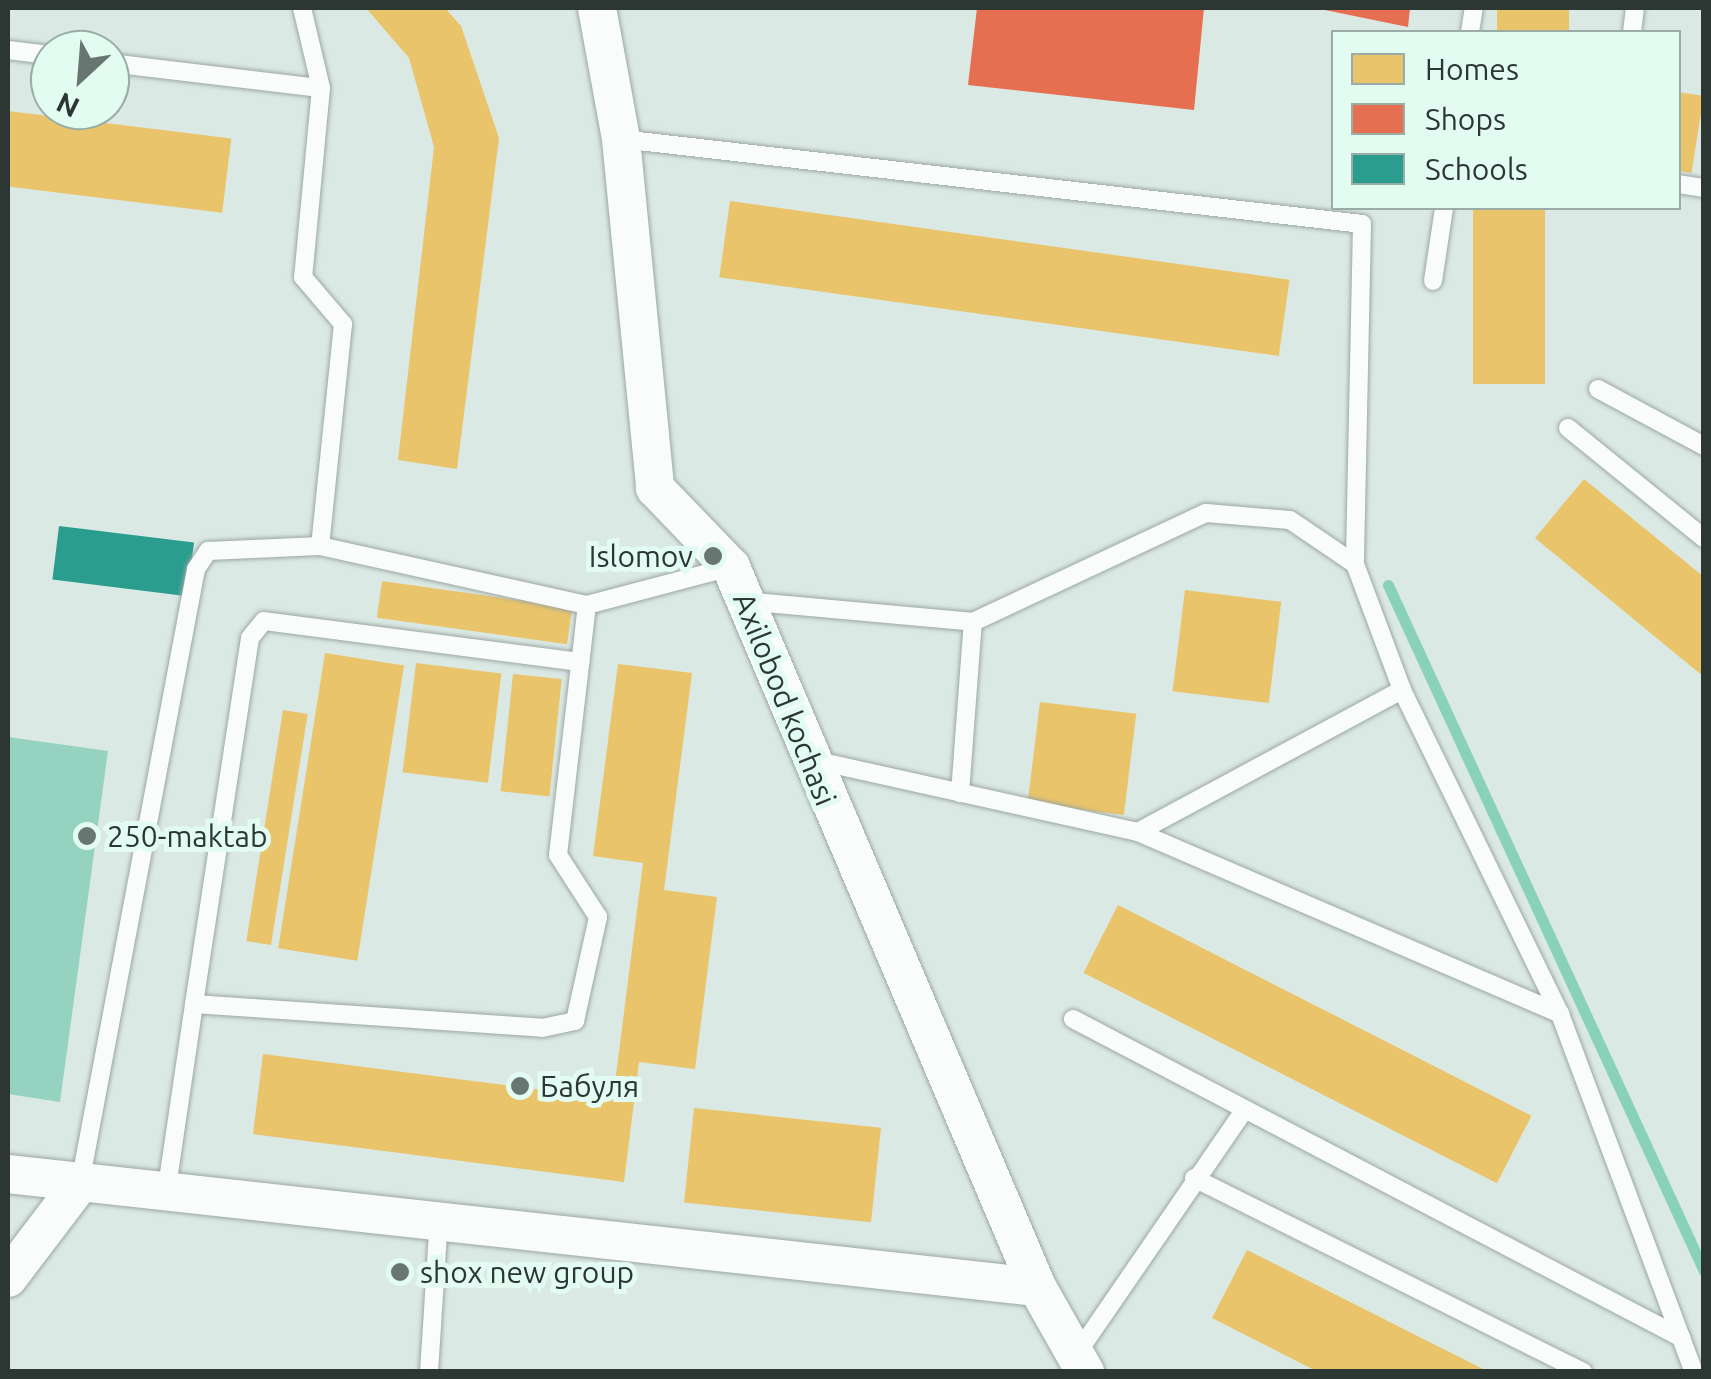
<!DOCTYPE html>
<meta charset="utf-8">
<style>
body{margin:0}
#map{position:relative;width:1711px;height:1379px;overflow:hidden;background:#dbe9e4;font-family:Ubuntu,sans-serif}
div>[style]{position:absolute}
.forest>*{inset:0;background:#96d2c0}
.homes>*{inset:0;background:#e9c46a;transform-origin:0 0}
.shops>*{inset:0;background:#e76f51}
.schools>*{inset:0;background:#2a9d8f;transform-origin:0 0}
.stream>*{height:11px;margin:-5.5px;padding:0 5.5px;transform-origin:5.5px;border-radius:5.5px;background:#89d1bb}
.roads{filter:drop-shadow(0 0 2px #9ca7a3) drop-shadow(0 0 2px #9ca7a3)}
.lane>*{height:18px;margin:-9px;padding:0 9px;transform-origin:9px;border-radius:9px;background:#fafcfb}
.street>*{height:38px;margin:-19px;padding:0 19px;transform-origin:19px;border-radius:19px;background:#fafcfb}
.dots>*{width:28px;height:28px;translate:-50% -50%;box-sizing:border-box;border:5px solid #e2fcf2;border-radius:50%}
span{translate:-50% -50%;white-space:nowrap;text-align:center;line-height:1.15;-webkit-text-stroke:10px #e2fcf2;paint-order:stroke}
.poi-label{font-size:30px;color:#2c3633}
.right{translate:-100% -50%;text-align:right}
.left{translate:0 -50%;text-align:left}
.street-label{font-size:30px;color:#2c3633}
.frame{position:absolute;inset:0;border:10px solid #2c3633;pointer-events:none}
.legend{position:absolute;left:1331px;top:30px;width:350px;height:180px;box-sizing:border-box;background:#e2fcf2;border:2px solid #99ada6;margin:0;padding:12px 18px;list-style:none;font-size:30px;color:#2c3633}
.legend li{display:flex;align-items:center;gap:20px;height:50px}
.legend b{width:50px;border:2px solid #99ada6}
.north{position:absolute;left:30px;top:30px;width:100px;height:100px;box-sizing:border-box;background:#e2fcf2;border:2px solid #99ada6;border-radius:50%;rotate:206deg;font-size:28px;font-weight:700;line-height:40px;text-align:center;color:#2c3633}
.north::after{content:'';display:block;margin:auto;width:35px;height:45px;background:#697571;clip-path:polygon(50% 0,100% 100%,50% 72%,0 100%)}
</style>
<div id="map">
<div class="forest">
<div style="clip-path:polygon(8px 737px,108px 751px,60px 1102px,8px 1094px)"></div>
</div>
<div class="homes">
<div style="clip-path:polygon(366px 8px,445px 8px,461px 26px,499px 138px,457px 469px,398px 460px,434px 147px,409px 58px)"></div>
<div style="left:1497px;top:8px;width:72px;height:24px"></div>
<div style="left:1678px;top:92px;width:26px;height:78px;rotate:9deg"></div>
<div style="left:8px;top:111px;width:225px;height:75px;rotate:7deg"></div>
<div style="left:730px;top:201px;width:565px;height:77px;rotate:8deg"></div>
<div style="left:1473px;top:208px;width:72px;height:176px"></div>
<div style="clip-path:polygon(1584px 479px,1704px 577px,1704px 677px,1535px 538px)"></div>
<div style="left:382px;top:581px;width:192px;height:37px;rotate:8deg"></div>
<div style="left:1185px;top:590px;width:97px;height:102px;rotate:7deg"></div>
<div style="left:325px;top:653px;width:80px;height:299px;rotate:9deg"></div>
<div style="left:416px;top:663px;width:86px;height:110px;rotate:7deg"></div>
<div style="clip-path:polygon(618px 664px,692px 673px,664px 890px,717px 897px,695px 1069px,639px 1062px,624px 1182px,253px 1134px,263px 1054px,613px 1099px,643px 863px,593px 856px)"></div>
<div style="left:513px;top:674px;width:49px;height:118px;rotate:6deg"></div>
<div style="left:1040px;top:702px;width:97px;height:102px;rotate:7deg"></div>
<div style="left:283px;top:710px;width:25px;height:234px;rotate:9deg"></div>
<div style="left:1118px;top:905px;width:464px;height:76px;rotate:27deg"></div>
<div style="left:694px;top:1108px;width:188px;height:95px;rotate:6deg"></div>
<div style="clip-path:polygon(1247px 1250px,1489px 1372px,1318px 1372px,1212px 1318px)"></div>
</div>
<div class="shops">
<div style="clip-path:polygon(977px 8px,1204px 8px,1194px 110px,968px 85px)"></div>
<div style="clip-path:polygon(1315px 8px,1410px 8px,1408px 27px)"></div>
</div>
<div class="schools">
<div style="left:59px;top:526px;width:136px;height:54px;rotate:7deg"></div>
</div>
<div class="stream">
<div style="left:1388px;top:585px;width:755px;rotate:65.27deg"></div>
</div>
<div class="roads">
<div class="lane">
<div style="left:302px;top:8px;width:82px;rotate:76.6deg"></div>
<div style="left:1470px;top:32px;width:24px;rotate:-81deg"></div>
<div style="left:1632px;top:32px;width:24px;rotate:-83deg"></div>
<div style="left:8px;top:50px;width:42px;rotate:6.8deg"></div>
<div style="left:110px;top:63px;width:212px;rotate:6.8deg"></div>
<div style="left:321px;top:88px;width:190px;rotate:95.4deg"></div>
<div style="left:303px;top:277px;width:62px;rotate:49.6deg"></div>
<div style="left:343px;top:324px;width:223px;rotate:95.9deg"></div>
<div style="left:621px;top:139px;width:746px;rotate:6.54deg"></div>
<div style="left:1362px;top:224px;width:340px;rotate:91.2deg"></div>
<div style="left:1678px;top:184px;width:26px;rotate:9deg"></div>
<div style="left:1433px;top:281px;width:74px;rotate:-81.4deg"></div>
<div style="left:1598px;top:389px;width:120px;rotate:28.3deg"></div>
<div style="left:1568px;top:428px;width:175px;rotate:39deg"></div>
<div style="left:744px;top:601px;width:230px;rotate:5.2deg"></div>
<div style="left:813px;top:760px;width:333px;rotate:12.5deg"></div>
<div style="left:1138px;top:832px;width:300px;rotate:-28.3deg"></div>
<div style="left:1402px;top:690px;width:360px;rotate:64deg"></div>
<div style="left:1560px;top:1014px;width:382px;rotate:69.5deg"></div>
<div style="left:960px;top:793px;width:171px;rotate:-85.7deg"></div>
<div style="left:973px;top:622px;width:257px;rotate:-25.1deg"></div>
<div style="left:1206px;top:513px;width:84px;rotate:4.8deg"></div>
<div style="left:1290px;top:520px;width:78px;rotate:34.1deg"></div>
<div style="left:1355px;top:564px;width:134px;rotate:69.5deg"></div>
<div style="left:1138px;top:832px;width:460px;rotate:23.3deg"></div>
<div style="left:194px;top:1004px;width:370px;rotate:-81.3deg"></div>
<div style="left:250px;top:638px;width:22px;rotate:-51deg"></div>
<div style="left:264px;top:621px;width:319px;rotate:7.4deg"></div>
<div style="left:1073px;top:1019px;width:687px;rotate:27.65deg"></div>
<div style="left:1194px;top:1178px;width:435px;rotate:26.5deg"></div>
<div style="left:80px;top:1183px;width:625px;rotate:-79.3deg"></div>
<div style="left:196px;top:569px;width:22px;rotate:-56deg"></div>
<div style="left:208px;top:551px;width:112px;rotate:-2.6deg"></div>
<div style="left:320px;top:546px;width:273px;rotate:12.5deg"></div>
<div style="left:587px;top:605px;width:149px;rotate:-14.8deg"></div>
<div style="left:167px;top:1187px;width:185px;rotate:-81.6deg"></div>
<div style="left:194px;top:1004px;width:349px;rotate:3.9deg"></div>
<div style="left:542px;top:1028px;width:34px;rotate:-12deg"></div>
<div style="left:575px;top:1021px;width:107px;rotate:-77.5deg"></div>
<div style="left:598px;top:917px;width:74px;rotate:-122.8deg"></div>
<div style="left:558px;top:855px;width:252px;rotate:-83.4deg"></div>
<div style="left:1076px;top:1355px;width:298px;rotate:-55.5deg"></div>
<div style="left:429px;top:1372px;width:155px;rotate:-86.3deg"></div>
</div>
<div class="street">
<div style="left:597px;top:8px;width:133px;rotate:79.6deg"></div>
<div style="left:621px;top:139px;width:351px;rotate:84.4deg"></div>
<div style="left:655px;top:488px;width:110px;rotate:46.1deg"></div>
<div style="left:731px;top:567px;width:782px;rotate:66.97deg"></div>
<div style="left:1037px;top:1287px;width:98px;rotate:60.5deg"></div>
<div style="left:8px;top:1174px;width:1035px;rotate:6.27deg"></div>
<div style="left:8px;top:1278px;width:119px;rotate:-52.8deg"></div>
</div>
</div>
<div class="dots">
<div style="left:713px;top:556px;background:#697571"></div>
<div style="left:87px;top:836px;background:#697571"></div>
<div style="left:520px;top:1086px;background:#697571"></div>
<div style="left:400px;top:1272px;background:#697571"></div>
</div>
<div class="poi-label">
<span class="right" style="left:693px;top:556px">Islomov</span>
<span class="left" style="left:107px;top:836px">250-maktab</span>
<span class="left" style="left:540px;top:1086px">Бабуля</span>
<span class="left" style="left:420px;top:1272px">shox new group</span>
</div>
<div class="street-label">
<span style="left:785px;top:699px;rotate:68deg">Axilobod kochasi</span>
</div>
<div class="frame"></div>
<ul class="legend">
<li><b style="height:28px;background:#e9c46a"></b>Homes</li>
<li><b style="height:28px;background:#e76f51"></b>Shops</li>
<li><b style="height:28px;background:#2a9d8f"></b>Schools</li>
</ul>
<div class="north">N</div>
</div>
